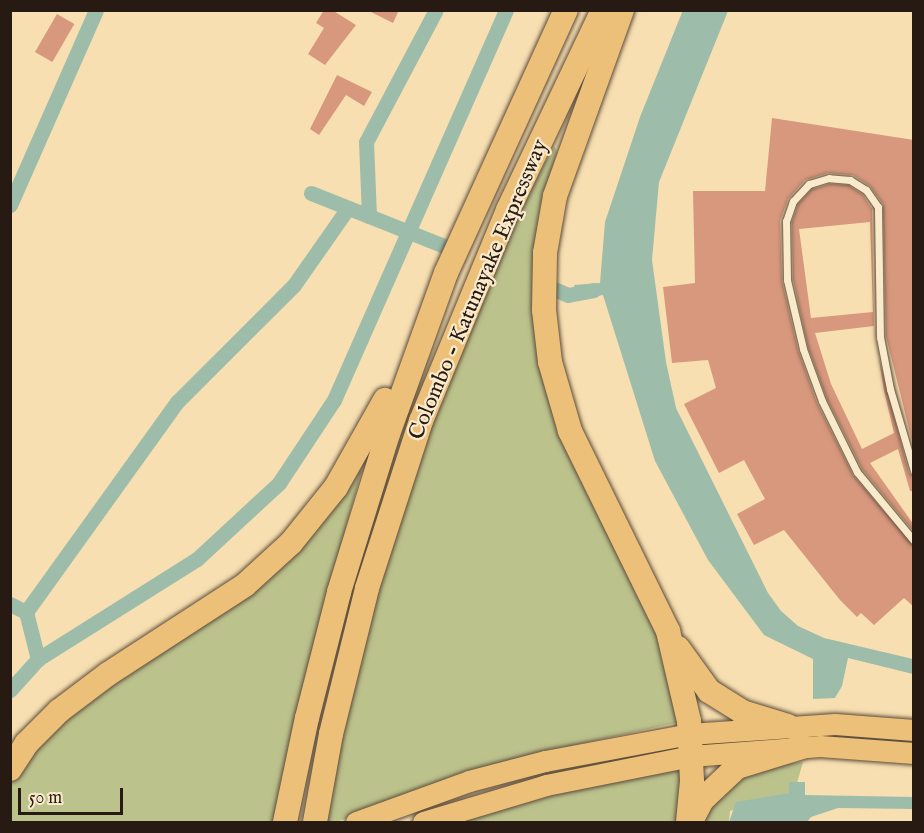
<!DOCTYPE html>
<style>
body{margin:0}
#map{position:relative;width:924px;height:833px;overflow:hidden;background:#f7dfb1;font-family:"IM FELL English",serif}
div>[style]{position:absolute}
.green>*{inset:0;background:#bcc28c}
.water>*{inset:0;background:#9dbdaa}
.canal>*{height:15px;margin:-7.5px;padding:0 7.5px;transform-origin:7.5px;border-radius:7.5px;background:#9dbdaa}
.building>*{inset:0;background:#d8987d;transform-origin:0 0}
.roads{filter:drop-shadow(0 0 2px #5b4b3a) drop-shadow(0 0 2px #5b4b3a)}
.service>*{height:7px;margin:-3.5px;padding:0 3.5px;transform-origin:3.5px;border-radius:3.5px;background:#faeacc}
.trunk>*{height:21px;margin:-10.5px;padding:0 10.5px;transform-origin:10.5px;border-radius:10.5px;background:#ecc078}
.motorway>*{height:24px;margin:-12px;padding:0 12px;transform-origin:12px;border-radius:12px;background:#ecc078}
span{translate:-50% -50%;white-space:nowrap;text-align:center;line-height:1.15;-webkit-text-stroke:4.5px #faeacc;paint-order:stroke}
.street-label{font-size:22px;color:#271a12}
.frame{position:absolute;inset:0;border:12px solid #271a12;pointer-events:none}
.scale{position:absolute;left:18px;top:788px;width:105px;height:27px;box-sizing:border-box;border:3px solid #271a12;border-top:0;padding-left:8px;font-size:18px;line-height:21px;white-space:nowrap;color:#271a12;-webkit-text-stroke:4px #faeacc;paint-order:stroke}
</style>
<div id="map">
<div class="green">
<div style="clip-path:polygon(554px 146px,557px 152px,545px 197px,537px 319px,661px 625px,684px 721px,544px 752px,336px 822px,321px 822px,391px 528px,500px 247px)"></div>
<div style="clip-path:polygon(360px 467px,361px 473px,340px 549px,279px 822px,11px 822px,10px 785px,61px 719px,210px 617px)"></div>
<div style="clip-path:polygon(803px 762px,797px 783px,789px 793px,730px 811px,729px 822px,704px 822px,714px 802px,752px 772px,774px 765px)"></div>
<div style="clip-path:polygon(679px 765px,686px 769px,682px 822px,454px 822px,506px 805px)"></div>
</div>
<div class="water">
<div style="clip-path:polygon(683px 10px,728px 11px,659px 182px,652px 260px,666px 362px,676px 408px,768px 593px,781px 611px,798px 626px,824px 638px,913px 659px,913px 674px,848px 658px,842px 686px,835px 698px,813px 699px,813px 659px,764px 635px,708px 560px,655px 461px,603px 295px,577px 299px,574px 285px,600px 283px,605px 222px,640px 117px)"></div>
<div style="clip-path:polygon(789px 782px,805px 782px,805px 795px,913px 797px,913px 809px,838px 808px,811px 817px,807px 822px,729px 822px,736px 802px,789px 793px)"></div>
</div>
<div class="canal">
<div style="left:311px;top:193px;width:141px;rotate:21.7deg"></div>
<div style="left:10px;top:205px;width:213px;rotate:-66.2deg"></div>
<div style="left:369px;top:216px;width:74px;rotate:-92.3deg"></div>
<div style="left:366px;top:142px;width:149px;rotate:-62.1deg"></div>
<div style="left:554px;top:289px;width:15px;rotate:23deg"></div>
<div style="left:568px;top:295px;width:26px;rotate:-11deg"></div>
<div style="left:10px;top:604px;width:18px;rotate:27deg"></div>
<div style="left:26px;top:612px;width:49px;rotate:75.7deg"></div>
<div style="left:38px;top:659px;width:42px;rotate:132.1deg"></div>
<div style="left:26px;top:612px;width:259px;rotate:-54.3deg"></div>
<div style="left:177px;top:402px;width:165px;rotate:-45deg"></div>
<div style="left:294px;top:285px;width:94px;rotate:-55deg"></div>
<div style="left:38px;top:659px;width:188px;rotate:-32.2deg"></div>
<div style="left:197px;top:559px;width:112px;rotate:-42.8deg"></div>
<div style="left:279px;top:483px;width:100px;rotate:-56.5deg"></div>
<div style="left:334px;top:400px;width:426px;rotate:-66.2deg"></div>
</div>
<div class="building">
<div style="clip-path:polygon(324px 10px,332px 10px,356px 25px,325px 65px,308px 54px,324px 28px,316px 23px)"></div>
<div style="clip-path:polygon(367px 10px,399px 10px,393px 23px)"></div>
<div style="left:57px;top:14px;width:20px;height:44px;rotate:30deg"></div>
<div style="clip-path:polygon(337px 75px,372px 92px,364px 106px,346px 95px,319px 135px,310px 129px)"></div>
<div style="clip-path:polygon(772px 118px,914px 140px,914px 449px,886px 336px,883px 204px,870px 186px,853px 175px,828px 173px,805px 180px,788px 199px,780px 221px,782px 281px,798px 350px,817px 403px,853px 475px,914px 546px,914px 607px,904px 598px,874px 625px,861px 613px,857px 617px,840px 600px,784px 530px,754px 545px,737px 514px,765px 499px,744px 460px,719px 473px,684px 404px,716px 388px,708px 360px,672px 363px,663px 287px,695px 283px,693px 191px,765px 191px)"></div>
<div style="clip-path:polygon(evenodd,830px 184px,848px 185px,862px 194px,872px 209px,874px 326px,815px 333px,831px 384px,862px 449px,894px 433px,884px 391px,879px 359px,909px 473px,914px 477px,914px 491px,910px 491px,898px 449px,870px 463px,914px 525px,914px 532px,862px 469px,827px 399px,808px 347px,793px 279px,792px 222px,798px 204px,812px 189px,830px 184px,870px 222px,873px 312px,811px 318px,799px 229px,870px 222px)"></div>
</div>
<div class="roads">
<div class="service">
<div style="left:914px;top:471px;width:85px;rotate:-106.3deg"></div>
<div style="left:890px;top:389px;width:53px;rotate:-100.9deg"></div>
<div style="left:880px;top:337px;width:130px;rotate:-90.9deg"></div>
<div style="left:878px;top:207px;width:21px;rotate:-125deg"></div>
<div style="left:866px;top:190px;width:19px;rotate:-148deg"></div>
<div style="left:850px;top:180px;width:21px;rotate:-175deg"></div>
<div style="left:829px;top:178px;width:21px;rotate:163deg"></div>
<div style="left:809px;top:184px;width:23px;rotate:133deg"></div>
<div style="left:793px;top:201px;width:21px;rotate:109deg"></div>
<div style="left:786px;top:221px;width:59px;rotate:89deg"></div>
<div style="left:787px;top:280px;width:71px;rotate:76.9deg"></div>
<div style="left:803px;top:349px;width:55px;rotate:69.9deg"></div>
<div style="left:822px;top:401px;width:79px;rotate:63.8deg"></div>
<div style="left:857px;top:472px;width:89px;rotate:50.4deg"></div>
</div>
<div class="trunk">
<div style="left:356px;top:822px;width:120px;rotate:-19.9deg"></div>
<div style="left:469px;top:781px;width:79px;rotate:-14.7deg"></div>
<div style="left:545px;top:761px;width:147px;rotate:-10.6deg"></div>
<div style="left:689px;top:734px;width:146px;rotate:-3.9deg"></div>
<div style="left:835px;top:724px;width:79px;rotate:4.3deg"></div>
<div style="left:423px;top:822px;width:128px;rotate:-16.7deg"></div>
<div style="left:546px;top:785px;width:148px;rotate:-11.3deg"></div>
<div style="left:691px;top:756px;width:129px;rotate:-4.4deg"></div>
<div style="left:820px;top:746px;width:94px;rotate:4.3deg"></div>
</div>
<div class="motorway">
<div style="left:622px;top:10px;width:198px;rotate:109.8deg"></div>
<div style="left:555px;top:196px;width:58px;rotate:100deg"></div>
<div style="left:545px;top:253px;width:57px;rotate:91deg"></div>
<div style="left:544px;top:310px;width:52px;rotate:83.4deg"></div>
<div style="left:550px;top:362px;width:72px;rotate:73.8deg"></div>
<div style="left:570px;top:431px;width:223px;rotate:63.9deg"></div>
<div style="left:668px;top:631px;width:92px;rotate:76.9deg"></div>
<div style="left:689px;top:721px;width:60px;rotate:87.1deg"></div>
<div style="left:692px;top:781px;width:41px;rotate:95.6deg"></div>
<div style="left:678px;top:648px;width:53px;rotate:54.2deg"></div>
<div style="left:709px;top:691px;width:39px;rotate:32deg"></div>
<div style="left:742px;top:712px;width:48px;rotate:16.9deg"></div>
<div style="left:10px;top:769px;width:30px;rotate:-57deg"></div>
<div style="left:26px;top:744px;width:47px;rotate:-45deg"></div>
<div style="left:59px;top:711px;width:61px;rotate:-37.1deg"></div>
<div style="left:108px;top:674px;width:163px;rotate:-33deg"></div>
<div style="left:245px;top:585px;width:62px;rotate:-42.4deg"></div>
<div style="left:291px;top:543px;width:72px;rotate:-51.2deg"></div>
<div style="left:336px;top:487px;width:100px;rotate:-60.6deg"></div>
<div style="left:692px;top:819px;width:21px;rotate:-62deg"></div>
<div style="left:702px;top:800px;width:48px;rotate:-43.3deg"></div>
<div style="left:737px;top:767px;width:68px;rotate:-17.1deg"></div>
<div style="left:285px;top:822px;width:106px;rotate:-78.1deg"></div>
<div style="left:307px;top:718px;width:130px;rotate:-75.7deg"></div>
<div style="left:339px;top:592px;width:165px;rotate:-72.8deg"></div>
<div style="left:388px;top:434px;width:171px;rotate:-70.2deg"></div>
<div style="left:446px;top:273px;width:289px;rotate:-65.5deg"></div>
<div style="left:315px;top:822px;width:89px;rotate:-79.7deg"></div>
<div style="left:331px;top:734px;width:150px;rotate:-76.1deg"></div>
<div style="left:367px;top:588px;width:176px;rotate:-72.1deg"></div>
<div style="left:421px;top:421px;width:228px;rotate:-67.6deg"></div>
<div style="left:508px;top:210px;width:221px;rotate:-64.6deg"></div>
</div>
</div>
<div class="street-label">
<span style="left:479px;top:290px;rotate:-67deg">Colombo - Katunayake Expressway</span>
</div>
<div class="frame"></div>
<div class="scale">50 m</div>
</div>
